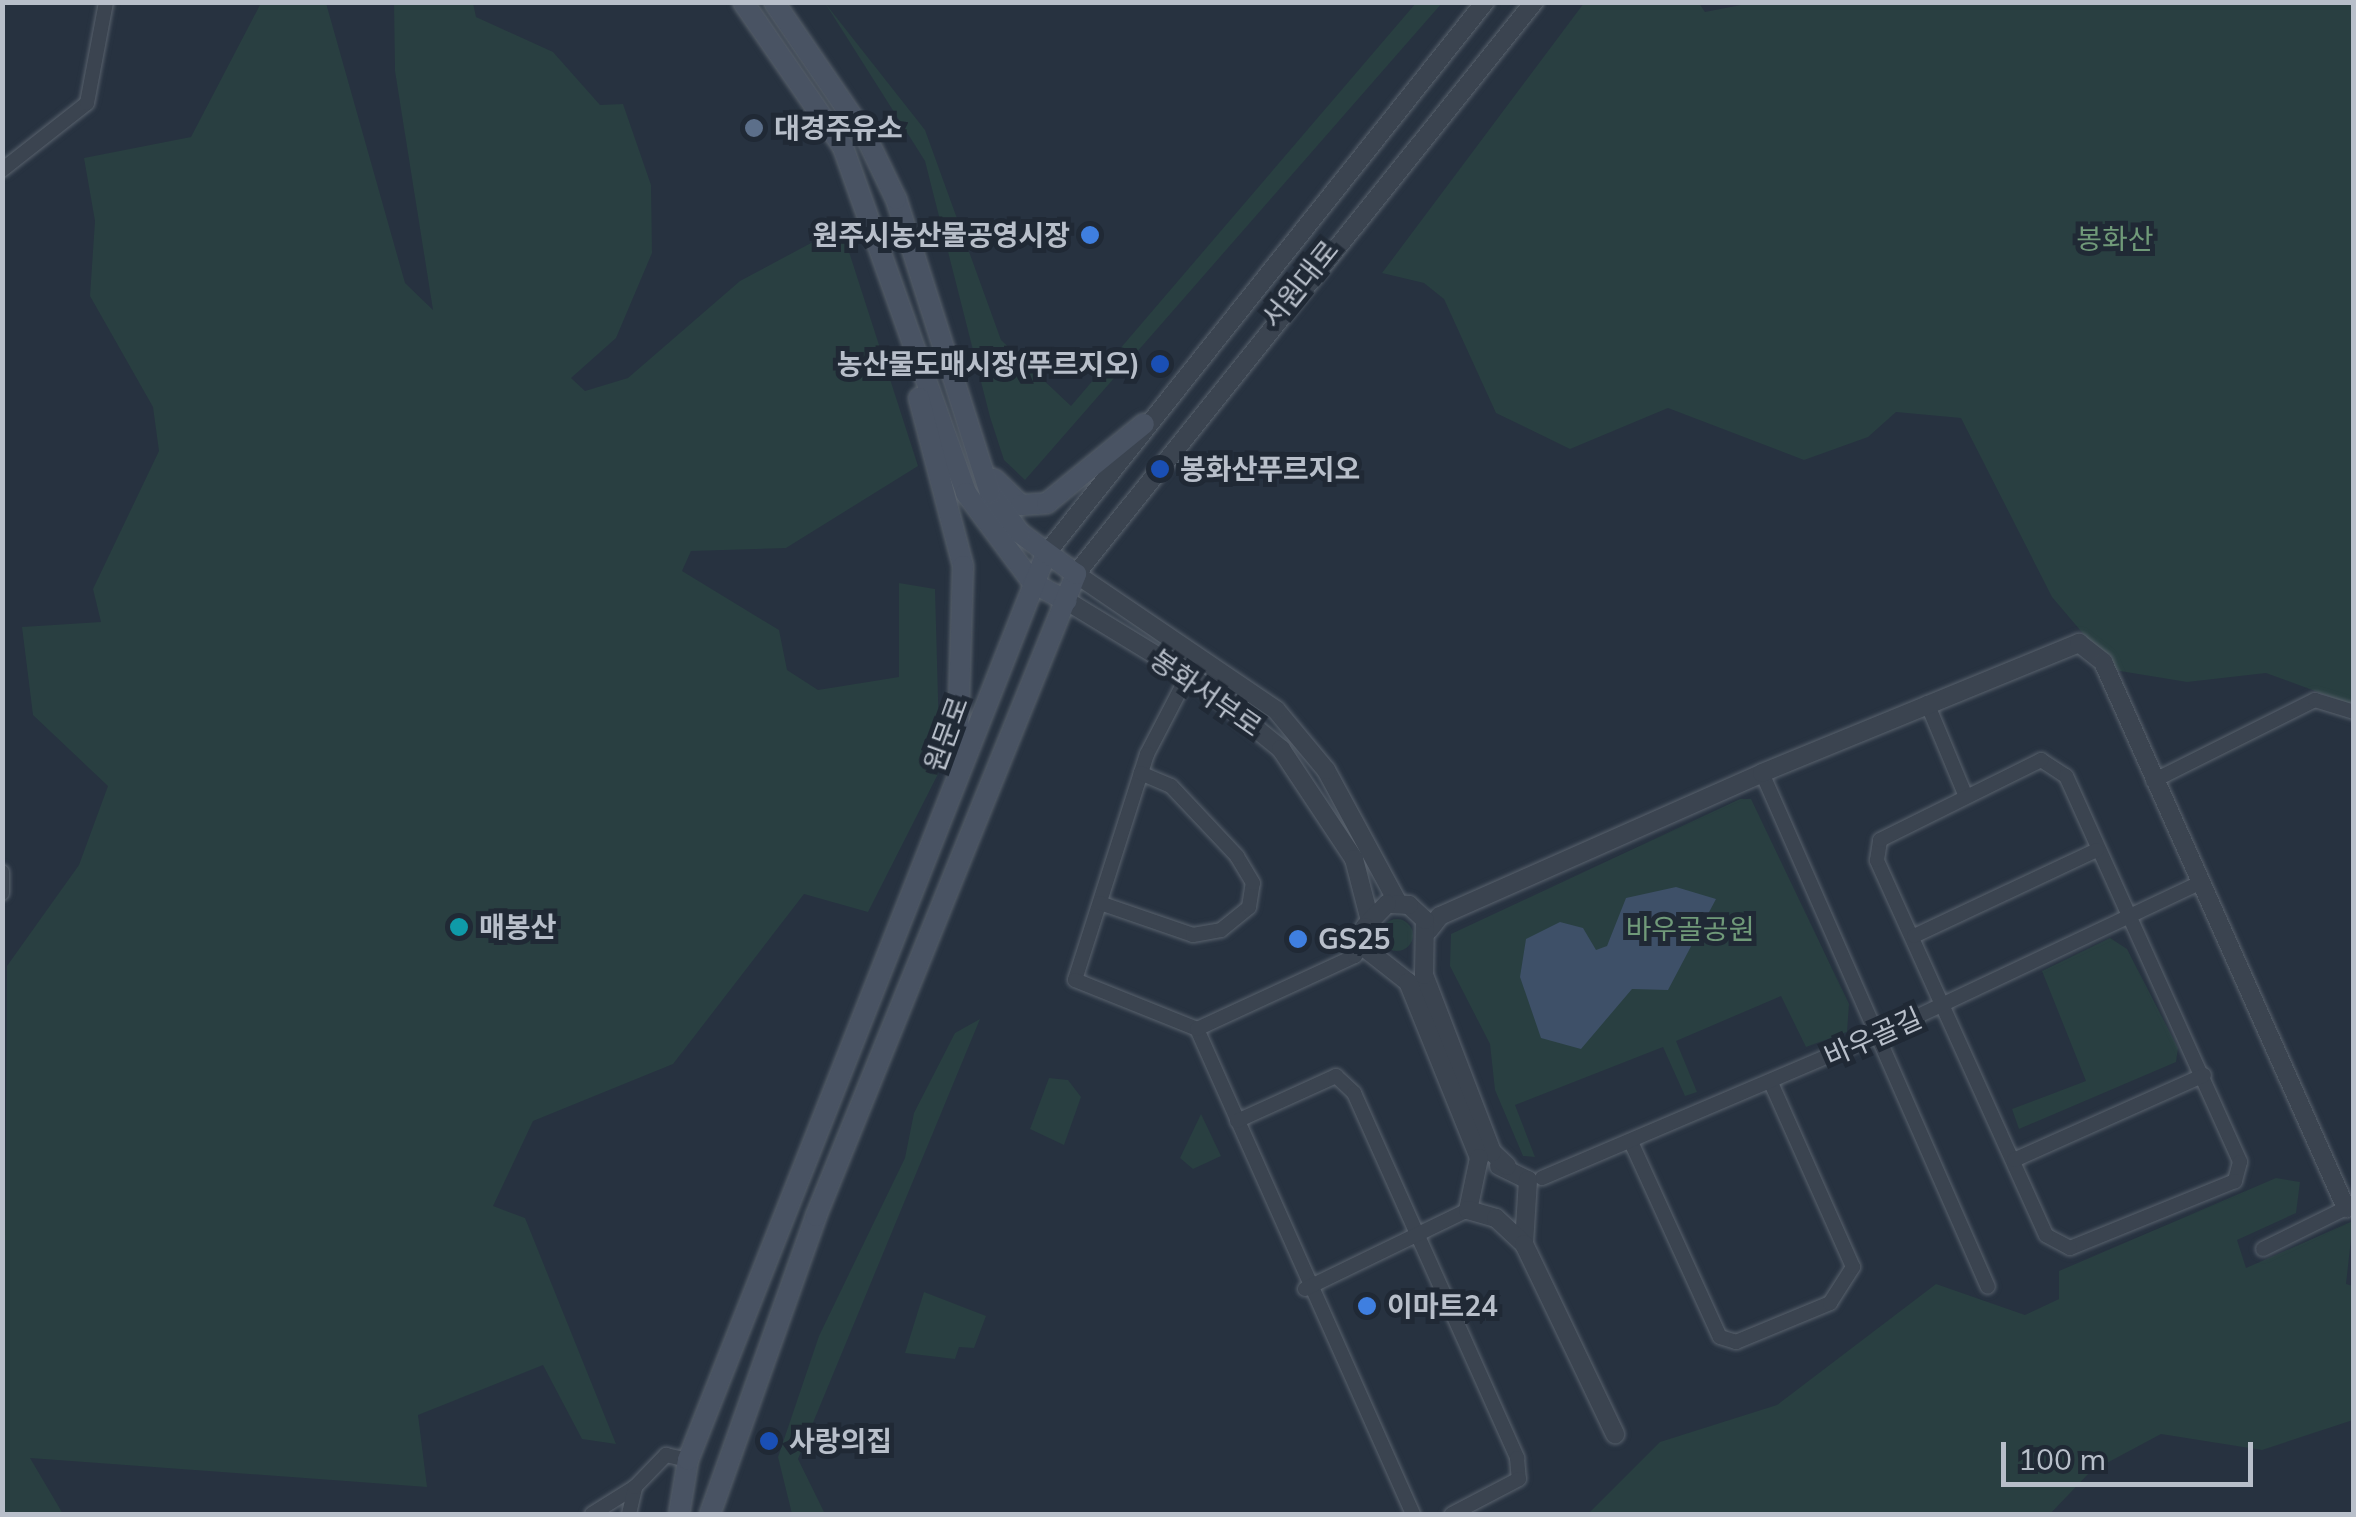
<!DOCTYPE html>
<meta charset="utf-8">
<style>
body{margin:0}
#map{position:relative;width:2356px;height:1517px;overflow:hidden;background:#273240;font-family:Mulish,"Noto Sans KR",sans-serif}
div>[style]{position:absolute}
.green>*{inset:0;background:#293f41}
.round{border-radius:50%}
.water>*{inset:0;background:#3e5068}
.roads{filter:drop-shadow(0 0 2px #59626d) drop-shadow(0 0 2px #59626d)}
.minor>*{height:14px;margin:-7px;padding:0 7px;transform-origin:7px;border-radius:7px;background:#3b4450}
.tertiary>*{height:18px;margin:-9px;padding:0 9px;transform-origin:9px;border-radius:9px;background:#3b4450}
.secondary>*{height:20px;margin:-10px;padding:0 10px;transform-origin:10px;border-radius:10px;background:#495363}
.dots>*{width:28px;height:28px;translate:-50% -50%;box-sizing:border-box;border:5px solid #202935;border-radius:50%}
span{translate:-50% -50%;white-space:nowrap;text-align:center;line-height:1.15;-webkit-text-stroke:10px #202935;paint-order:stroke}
.poi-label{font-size:28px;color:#b8bfca;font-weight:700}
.left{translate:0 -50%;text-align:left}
.right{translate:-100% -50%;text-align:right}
.park-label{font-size:28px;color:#709a79}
.street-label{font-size:28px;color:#b8bfca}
.frame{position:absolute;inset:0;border:5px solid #b8bfca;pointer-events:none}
.scale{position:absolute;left:2001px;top:1442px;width:252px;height:45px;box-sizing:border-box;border:5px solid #b8bfca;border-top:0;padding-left:12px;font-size:30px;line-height:35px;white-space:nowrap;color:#b8bfca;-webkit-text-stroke:8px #202935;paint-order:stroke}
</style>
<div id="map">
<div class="green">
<div style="clip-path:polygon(1756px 2px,2353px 3px,2353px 705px,2266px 673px,2187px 682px,2114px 670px,2052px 597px,1961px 418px,1896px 412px,1868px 437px,1804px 460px,1668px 408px,1570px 449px,1496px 413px,1444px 299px,1424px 283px,1382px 273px,1584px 3px,1699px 3px,1705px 12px)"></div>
<div style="clip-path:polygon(261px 3px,326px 3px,405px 283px,433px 310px,395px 71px,394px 3px,473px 3px,476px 17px,553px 52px,600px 105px,623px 104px,651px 185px,652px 253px,616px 338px,571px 378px,585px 391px,628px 378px,740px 281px,841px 227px,918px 466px,786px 548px,691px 551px,682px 571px,779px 630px,787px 670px,818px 690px,899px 677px,899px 583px,935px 589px,940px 770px,868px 912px,804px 894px,673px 1064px,533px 1121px,493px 1206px,525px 1218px,616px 1444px,582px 1439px,543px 1365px,418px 1415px,427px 1487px,30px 1458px,63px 1514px,3px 1514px,7px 966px,79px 865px,108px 786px,33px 715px,22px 627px,101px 622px,93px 589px,159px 451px,153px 407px,90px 296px,95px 221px,84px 158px,191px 137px)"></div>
<div style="clip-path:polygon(825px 3px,925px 130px,1001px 340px,1071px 406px,1416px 3px,1442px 3px,1025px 480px,1004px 460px,990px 417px,925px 161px)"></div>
<div style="clip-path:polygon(1740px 799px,1751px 799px,1849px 1004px,1847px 1032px,1806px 1047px,1781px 996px,1676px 1041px,1697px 1092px,1685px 1096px,1663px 1047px,1515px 1105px,1535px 1157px,1523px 1156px,1495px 1090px,1490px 1044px,1450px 966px,1451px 934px)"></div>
<div class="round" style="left:1381px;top:919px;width:32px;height:32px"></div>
<div style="clip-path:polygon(2110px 938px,2127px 949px,2178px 1048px,2176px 1062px,2019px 1129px,2012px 1109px,2086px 1081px,2042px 971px)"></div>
<div style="clip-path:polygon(980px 1019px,798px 1459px,825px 1514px,792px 1514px,778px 1457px,819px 1336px,905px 1158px,914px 1113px,955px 1033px)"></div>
<div style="clip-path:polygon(1049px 1078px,1068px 1080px,1081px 1097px,1064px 1145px,1030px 1129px)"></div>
<div style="clip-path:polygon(1201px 1114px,1221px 1156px,1193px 1169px,1180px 1158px)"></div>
<div style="clip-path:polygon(2276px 1178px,2300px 1182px,2296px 1213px,2237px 1240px,2246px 1268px,2353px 1221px,2346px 1284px,2353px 1286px,2353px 1420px,2262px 1450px,2161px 1434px,2090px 1472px,2050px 1514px,1588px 1514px,1660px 1442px,1777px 1405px,1936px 1284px,2025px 1315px,2059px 1299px,2059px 1271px)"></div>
<div style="clip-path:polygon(924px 1292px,986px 1316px,974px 1348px,959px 1347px,955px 1359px,905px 1353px)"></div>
</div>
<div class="water">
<div style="clip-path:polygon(1676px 887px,1716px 899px,1668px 990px,1632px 989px,1581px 1049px,1541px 1038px,1520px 977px,1526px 939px,1560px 922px,1583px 928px,1596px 950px,1607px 946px,1626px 898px)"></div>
</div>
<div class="roads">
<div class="minor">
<div style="left:2px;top:170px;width:108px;rotate:-38.2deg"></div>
<div style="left:87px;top:103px;width:103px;rotate:-79.3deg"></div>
<div style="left:1188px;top:675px;width:89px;rotate:117.4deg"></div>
<div style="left:1147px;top:754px;width:237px;rotate:107.7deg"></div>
<div style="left:1075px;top:980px;width:131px;rotate:21.9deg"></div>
<div style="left:1197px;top:1029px;width:531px;rotate:65.99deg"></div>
<div style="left:1927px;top:703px;width:96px;rotate:67.4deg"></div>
<div style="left:2041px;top:760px;width:30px;rotate:33deg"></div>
<div style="left:2066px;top:776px;width:423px;rotate:65.7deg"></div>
<div style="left:2240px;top:1162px;width:20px;rotate:105deg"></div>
<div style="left:2235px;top:1181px;width:178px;rotate:157.9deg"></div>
<div style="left:2070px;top:1248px;width:27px;rotate:-152deg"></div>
<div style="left:2046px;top:1235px;width:411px;rotate:-114.3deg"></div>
<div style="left:1877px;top:860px;width:20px;rotate:-81deg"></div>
<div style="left:1880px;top:840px;width:180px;rotate:-26.4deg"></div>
<div style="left:1762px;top:773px;width:561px;rotate:66.27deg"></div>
<div style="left:2153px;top:781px;width:181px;rotate:-26.6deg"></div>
<div style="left:2315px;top:700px;width:41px;rotate:17.1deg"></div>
<div style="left:2px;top:872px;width:21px;rotate:90deg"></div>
<div style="left:1100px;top:903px;width:98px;rotate:19deg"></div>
<div style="left:1193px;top:935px;width:28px;rotate:-10deg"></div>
<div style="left:1221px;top:930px;width:36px;rotate:-39deg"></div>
<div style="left:1249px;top:907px;width:24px;rotate:-81deg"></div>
<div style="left:1253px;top:883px;width:31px;rotate:-121deg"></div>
<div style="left:1237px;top:856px;width:96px;rotate:-133.3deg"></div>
<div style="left:1171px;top:786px;width:33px;rotate:-157deg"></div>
<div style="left:1914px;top:936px;width:202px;rotate:-25.2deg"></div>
<div style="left:1197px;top:1029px;width:174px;rotate:-24.8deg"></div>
<div style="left:1355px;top:956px;width:20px;rotate:-63deg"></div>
<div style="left:1237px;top:1121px;width:109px;rotate:-24.4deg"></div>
<div style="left:1336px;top:1076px;width:25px;rotate:43deg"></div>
<div style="left:1354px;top:1093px;width:400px;rotate:65.9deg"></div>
<div style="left:1517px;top:1458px;width:21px;rotate:85deg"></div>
<div style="left:1519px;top:1479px;width:76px;rotate:152.4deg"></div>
<div style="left:1631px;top:1142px;width:214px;rotate:65.5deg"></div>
<div style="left:1720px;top:1337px;width:17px;rotate:17deg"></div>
<div style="left:1736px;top:1342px;width:102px;rotate:-22.5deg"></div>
<div style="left:1830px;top:1303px;width:43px;rotate:-57.4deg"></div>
<div style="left:1853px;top:1267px;width:201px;rotate:-114deg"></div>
<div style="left:2014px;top:1160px;width:208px;rotate:-24.1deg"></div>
<div style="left:1542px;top:1178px;width:367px;rotate:-23.1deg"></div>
<div style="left:1880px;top:1034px;width:351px;rotate:-25.3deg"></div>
<div style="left:2263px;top:1249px;width:99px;rotate:-26.3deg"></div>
<div style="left:1305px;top:1289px;width:181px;rotate:-25.9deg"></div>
<div style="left:592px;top:1514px;width:51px;rotate:-32.1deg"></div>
<div style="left:629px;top:1514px;width:28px;rotate:-77deg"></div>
<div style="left:635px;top:1487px;width:45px;rotate:-45.9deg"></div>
<div style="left:666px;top:1455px;width:23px;rotate:13deg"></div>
</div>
<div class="tertiary">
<div style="left:1046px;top:554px;width:705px;rotate:-51.51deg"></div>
<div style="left:1067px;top:601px;width:150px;rotate:31.4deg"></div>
<div style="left:1195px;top:679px;width:111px;rotate:39.1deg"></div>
<div style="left:1281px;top:749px;width:132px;rotate:56.4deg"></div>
<div style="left:1354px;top:859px;width:60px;rotate:75.5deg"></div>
<div style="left:1398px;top:903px;width:151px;rotate:-118.4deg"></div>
<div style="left:1326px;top:770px;width:78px;rotate:-129.8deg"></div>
<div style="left:1276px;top:710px;width:242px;rotate:-145.8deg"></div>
<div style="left:1076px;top:574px;width:733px;rotate:-51.32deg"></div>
<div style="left:1429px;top:930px;width:18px;rotate:-52deg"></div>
<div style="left:1440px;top:916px;width:352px;rotate:-23.9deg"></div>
<div style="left:1762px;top:773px;width:343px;rotate:-22.3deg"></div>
<div style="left:2079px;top:643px;width:31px;rotate:38deg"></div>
<div style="left:2103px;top:662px;width:598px;rotate:66.01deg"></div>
<div style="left:1499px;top:1166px;width:32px;rotate:26deg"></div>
<div style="left:1528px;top:1180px;width:64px;rotate:93.6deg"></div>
<div style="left:1507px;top:1166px;width:21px;rotate:-137deg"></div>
<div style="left:1492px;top:1152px;width:190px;rotate:-111deg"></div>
<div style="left:1424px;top:975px;width:55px;rotate:-89deg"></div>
<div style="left:1425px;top:920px;width:22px;rotate:-137deg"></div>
<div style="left:1409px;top:905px;width:22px;rotate:-177deg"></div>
<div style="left:1387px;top:904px;width:32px;rotate:134deg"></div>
<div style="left:1365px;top:927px;width:22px;rotate:87deg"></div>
<div style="left:1366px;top:949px;width:53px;rotate:38.2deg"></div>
<div style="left:1408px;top:982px;width:190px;rotate:68deg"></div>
<div style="left:1479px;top:1158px;width:53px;rotate:101.9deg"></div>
<div style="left:1468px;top:1210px;width:29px;rotate:16deg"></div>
<div style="left:1496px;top:1218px;width:38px;rotate:43deg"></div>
<div style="left:1524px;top:1244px;width:211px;rotate:64.4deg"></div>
</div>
<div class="secondary">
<div style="left:743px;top:2px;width:176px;rotate:55.4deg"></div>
<div style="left:843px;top:147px;width:367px;rotate:70.4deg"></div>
<div style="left:966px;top:493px;width:112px;rotate:53.3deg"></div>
<div style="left:1033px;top:583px;width:38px;rotate:28deg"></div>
<div style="left:919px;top:398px;width:174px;rotate:75.3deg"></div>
<div style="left:963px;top:566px;width:202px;rotate:91.7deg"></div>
<div style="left:994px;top:479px;width:37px;rotate:44deg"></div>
<div style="left:1021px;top:505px;width:26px;rotate:-4deg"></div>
<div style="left:1047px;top:503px;width:125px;rotate:-39.2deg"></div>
<div style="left:679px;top:1514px;width:55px;rotate:-80.5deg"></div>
<div style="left:688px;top:1460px;width:974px;rotate:-68.44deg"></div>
<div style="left:710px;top:1514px;width:316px;rotate:-70.4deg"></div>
<div style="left:816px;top:1216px;width:693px;rotate:-67.95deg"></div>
<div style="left:1076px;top:574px;width:69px;rotate:-143.8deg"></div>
<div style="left:1020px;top:533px;width:50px;rotate:-126.9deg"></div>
<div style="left:990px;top:493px;width:309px;rotate:-107.7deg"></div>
<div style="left:896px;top:199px;width:69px;rotate:-115.8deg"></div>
<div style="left:866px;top:137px;width:163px;rotate:-124.3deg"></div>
</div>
</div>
<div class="dots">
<div style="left:754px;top:128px;background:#5c6f8a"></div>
<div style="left:1090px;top:235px;background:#3f7fe0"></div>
<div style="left:1160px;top:364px;background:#1a4fb4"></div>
<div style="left:1160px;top:469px;background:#1a4fb4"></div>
<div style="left:459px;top:927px;background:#0f9aa8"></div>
<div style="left:1298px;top:939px;background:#3f7fe0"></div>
<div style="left:1367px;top:1306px;background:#3f7fe0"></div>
<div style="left:769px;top:1441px;background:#1a4fb4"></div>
</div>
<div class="poi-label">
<span class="left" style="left:774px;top:128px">대경주유소</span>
<span class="right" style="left:1070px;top:235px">원주시농산물공영시장</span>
<span class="right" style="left:1140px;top:364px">농산물도매시장(푸르지오)</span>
<span class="left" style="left:1180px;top:469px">봉화산푸르지오</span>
<span class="left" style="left:479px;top:927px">매봉산</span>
<span class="left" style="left:1318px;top:939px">GS25</span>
<span class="left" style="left:1387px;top:1306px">이마트24</span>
<span class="left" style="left:789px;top:1441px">사랑의집</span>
</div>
<div class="park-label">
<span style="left:2115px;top:239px">봉화산</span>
<span style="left:1690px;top:929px">바우골공원</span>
</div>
<div class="street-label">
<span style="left:1300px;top:284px;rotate:-51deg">서원대로</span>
<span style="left:1206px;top:693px;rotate:35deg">봉화서부로</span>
<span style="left:946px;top:734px;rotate:-70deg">원문로</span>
<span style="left:1873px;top:1037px;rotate:-24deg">바우골길</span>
</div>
<div class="frame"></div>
<div class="scale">100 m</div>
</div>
